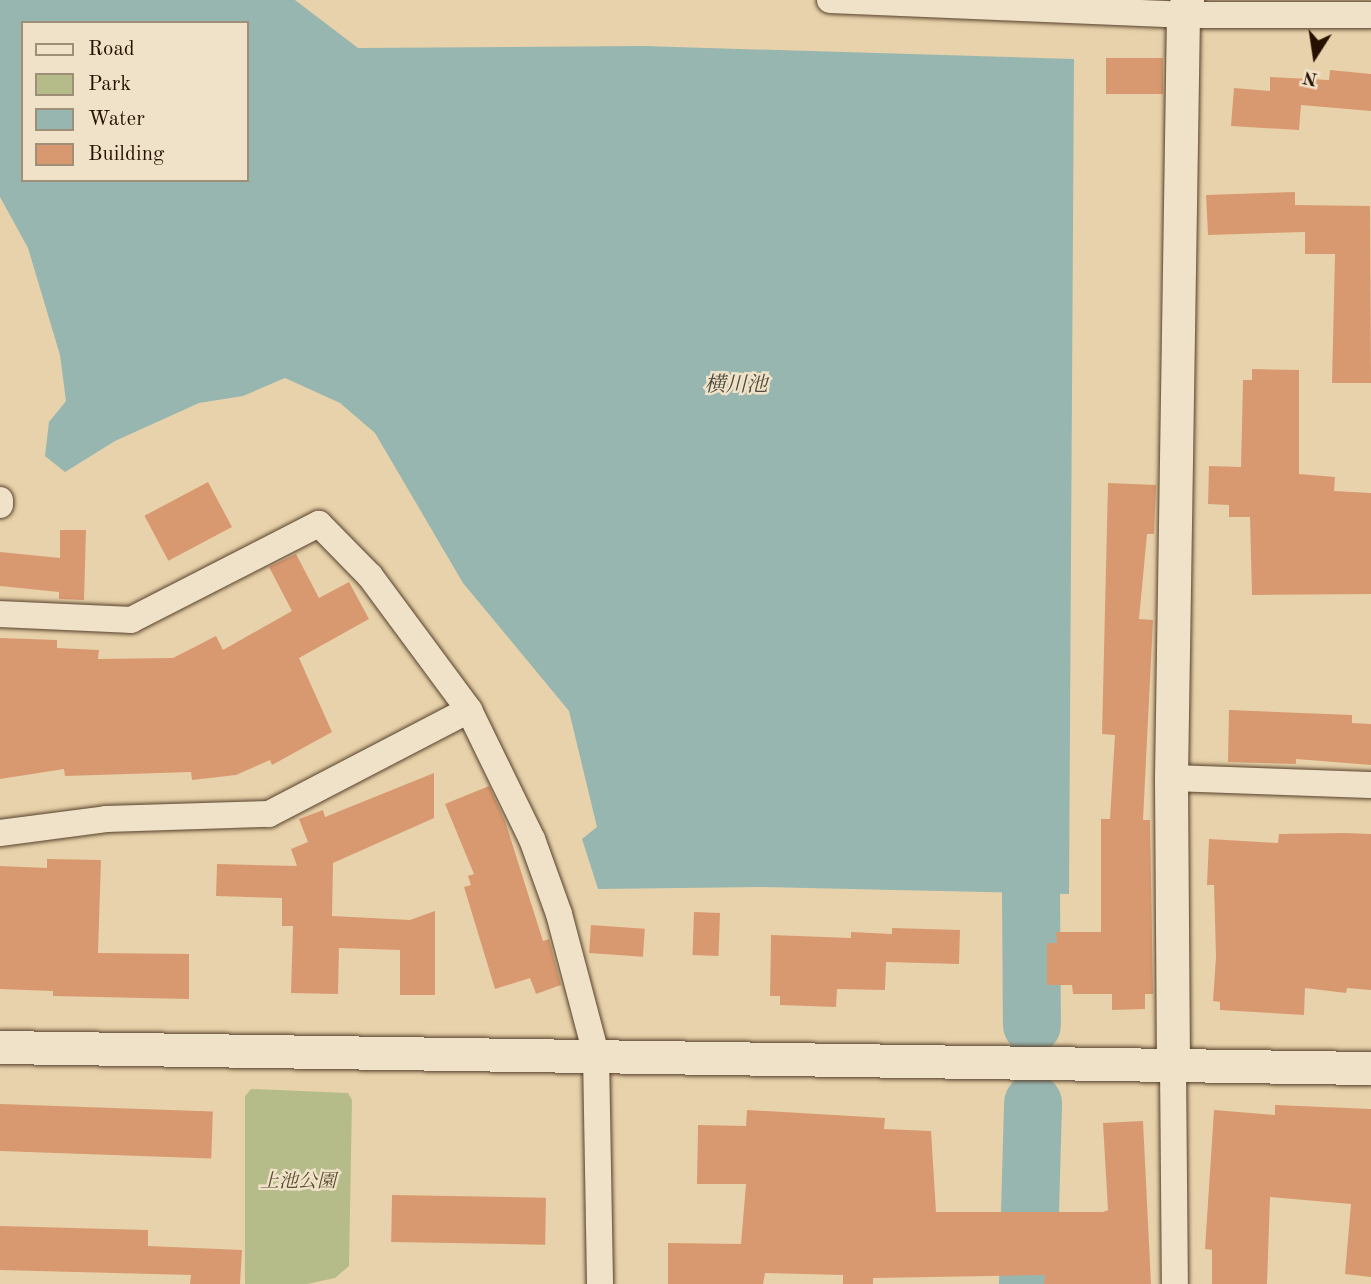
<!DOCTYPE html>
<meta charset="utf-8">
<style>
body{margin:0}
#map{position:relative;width:1371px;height:1284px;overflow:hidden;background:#e8d2ab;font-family:"Old Standard TT","Noto Serif JP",serif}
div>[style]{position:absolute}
.green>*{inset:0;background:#b6bc89}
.water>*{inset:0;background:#98b6b0}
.river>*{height:58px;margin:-29px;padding:0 29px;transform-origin:29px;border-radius:29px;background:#98b6b0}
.building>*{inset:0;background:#d99970;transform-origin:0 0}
.roads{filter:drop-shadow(0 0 2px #56412b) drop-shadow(0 0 2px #56412b)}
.minor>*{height:26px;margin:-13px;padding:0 13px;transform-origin:13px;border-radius:13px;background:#f0e2c8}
.tertiary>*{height:33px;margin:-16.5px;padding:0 16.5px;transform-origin:16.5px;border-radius:16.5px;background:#f0e2c8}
span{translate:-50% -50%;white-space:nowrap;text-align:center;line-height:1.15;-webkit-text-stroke:5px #f0e2c8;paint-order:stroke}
.park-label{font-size:19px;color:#584d30;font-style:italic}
.water-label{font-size:21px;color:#4e4b3e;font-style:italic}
.legend{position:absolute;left:21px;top:21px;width:228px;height:161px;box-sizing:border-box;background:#f0e2c8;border:2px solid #9f8e78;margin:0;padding:9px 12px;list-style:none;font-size:21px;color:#261100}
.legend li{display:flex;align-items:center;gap:14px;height:35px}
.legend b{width:35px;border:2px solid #9f8e78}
.north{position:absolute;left:1280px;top:21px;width:70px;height:70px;-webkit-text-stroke:5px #f0e2c8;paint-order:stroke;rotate:192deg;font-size:19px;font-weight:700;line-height:28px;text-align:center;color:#261100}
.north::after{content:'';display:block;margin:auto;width:24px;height:32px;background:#261100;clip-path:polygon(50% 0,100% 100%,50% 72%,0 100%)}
</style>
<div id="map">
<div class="green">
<div style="clip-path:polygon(251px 1089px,348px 1093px,352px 1100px,349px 1266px,335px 1278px,307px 1284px,245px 1284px,245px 1096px)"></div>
</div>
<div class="water">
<div style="clip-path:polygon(evenodd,0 0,295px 0,358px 48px,643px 46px,1074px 59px,1069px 894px,762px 887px,598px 889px,582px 839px,597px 827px,569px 711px,463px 583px,375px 433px,340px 403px,285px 378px,243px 396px,199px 403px,115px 441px,65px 472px,45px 456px,49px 422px,66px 401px,60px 355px,28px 248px,0 197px,0 0,23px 23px,247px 23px,247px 180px,23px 180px,23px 23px)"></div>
</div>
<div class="river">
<div style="left:1031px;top:893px;width:132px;rotate:89.6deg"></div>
<div style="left:1028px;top:1284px;width:181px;rotate:-88.4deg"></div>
</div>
<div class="building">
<div style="left:1163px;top:58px;width:36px;height:57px;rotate:90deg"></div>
<div style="clip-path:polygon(1330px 70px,1371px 74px,1371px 111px,1301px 105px,1299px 130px,1231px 126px,1234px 88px,1270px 91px,1270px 77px,1329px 80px)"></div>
<div style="clip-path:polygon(1295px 192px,1295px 205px,1370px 206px,1371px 383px,1332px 383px,1335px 254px,1305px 254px,1305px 232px,1208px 235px,1206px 195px)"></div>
<div style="clip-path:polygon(1252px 369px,1299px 370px,1299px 474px,1335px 477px,1334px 491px,1371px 493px,1371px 594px,1252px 595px,1250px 517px,1229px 517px,1229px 505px,1208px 504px,1209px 466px,1241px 467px,1243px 380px,1252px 380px)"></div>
<div style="left:208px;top:482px;width:51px;height:72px;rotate:62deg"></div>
<div style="clip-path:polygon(1108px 483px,1156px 485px,1154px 534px,1147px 534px,1139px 619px,1153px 620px,1143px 820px,1150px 820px,1153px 994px,1145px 994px,1145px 1009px,1112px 1010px,1112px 994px,1073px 994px,1072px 985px,1047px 985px,1047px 943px,1057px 943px,1056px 932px,1101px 932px,1101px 819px,1110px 819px,1115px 735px,1102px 734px)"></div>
<div style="clip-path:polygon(60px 530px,86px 530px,84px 600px,59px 599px,59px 592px,0 586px,0 552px,60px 558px)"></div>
<div style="clip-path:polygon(296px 554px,319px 598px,349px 582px,369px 619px,299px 658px,332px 732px,272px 765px,270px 760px,236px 775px,192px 780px,191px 772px,65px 776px,64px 769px,0 779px,0 638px,57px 640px,57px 648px,99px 650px,98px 659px,173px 658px,216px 636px,223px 650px,292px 611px,269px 567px)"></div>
<div style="clip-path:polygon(1229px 710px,1352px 715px,1352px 723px,1371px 724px,1371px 765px,1296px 759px,1296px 764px,1228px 762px)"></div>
<div style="clip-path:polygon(434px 773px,434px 818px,333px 863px,332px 916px,410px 920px,435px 911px,435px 995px,400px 995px,400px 950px,339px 948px,338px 994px,291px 993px,293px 926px,282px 926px,282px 898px,216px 896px,217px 864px,297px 866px,291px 849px,308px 842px,299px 819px,323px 810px,325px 817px)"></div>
<div style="clip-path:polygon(489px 786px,505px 821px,543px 941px,549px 939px,561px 985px,536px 994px,530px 978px,495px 989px,464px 887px,471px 885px,468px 876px,474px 874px,445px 804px)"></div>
<div style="clip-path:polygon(1344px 833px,1371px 834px,1371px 990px,1347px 988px,1346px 993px,1305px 988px,1304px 1015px,1220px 1010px,1220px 1002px,1213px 1001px,1216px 957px,1214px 885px,1207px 885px,1209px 839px,1278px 843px,1279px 834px)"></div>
<div style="clip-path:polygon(47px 859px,101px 860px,98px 953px,189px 954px,189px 999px,53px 996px,53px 991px,0 989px,0 866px,47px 868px)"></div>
<div style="left:694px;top:912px;width:26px;height:43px;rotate:2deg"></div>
<div style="left:591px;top:925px;width:54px;height:28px;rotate:4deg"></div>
<div style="clip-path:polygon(892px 928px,960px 930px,959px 964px,886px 962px,885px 990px,837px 989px,836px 1007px,780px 1005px,780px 996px,770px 996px,771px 935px,851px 938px,851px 932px,892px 934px)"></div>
<div style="left:0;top:1104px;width:213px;height:47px;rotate:2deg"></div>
<div style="clip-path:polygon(1275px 1105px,1371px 1109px,1371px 1277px,1345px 1274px,1351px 1204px,1270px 1197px,1267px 1284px,1212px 1284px,1212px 1250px,1205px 1249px,1214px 1110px,1275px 1115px)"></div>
<div style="clip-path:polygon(747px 1110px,885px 1118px,884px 1129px,931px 1131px,936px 1212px,1103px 1212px,1108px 1210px,1103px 1123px,1143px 1121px,1151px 1284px,1044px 1284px,1045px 1275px,873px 1278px,873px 1284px,843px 1284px,843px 1275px,765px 1273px,763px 1284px,668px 1284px,668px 1243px,741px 1244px,746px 1184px,697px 1184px,698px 1125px,746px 1126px)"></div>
<div style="left:392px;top:1195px;width:154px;height:47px;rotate:1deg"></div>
<div style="clip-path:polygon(0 1226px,148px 1230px,148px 1246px,242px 1250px,240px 1284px,190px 1284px,191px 1275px,0 1270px)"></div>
</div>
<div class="roads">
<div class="minor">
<div style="left:830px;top:0;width:353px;rotate:2.4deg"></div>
<div style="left:1183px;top:15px;width:188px"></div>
<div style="left:0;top:500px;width:5px;rotate:90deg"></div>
<div style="left:0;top:614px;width:131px;rotate:2.6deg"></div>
<div style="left:131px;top:620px;width:211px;rotate:-27.1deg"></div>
<div style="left:319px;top:524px;width:73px;rotate:45.6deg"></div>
<div style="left:370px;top:576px;width:167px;rotate:53.5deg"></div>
<div style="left:469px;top:710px;width:144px;rotate:64deg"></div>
<div style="left:532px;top:839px;width:80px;rotate:70.2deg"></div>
<div style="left:559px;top:914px;width:145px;rotate:75.2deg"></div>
<div style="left:596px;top:1054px;width:230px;rotate:89deg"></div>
<div style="left:1171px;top:778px;width:200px;rotate:2deg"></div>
<div style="left:0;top:833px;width:107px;rotate:-7.5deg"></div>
<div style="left:106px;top:819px;width:163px;rotate:-1.8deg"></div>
<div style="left:269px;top:814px;width:225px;rotate:-27.5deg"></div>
<div style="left:1173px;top:1066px;width:218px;rotate:89.5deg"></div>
</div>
<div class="tertiary">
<div style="left:0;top:1047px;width:1371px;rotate:0.88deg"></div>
<div style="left:1173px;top:1066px;width:288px;rotate:-90.4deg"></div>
<div style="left:1171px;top:778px;width:763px;rotate:-89.1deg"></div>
<div style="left:1183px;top:15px;width:16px;rotate:-75deg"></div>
</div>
</div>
<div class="park-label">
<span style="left:298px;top:1183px">上池公園</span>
</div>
<div class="water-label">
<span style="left:736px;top:386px">横川池</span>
</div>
<ul class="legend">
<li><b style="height:9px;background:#f0e2c8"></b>Road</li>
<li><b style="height:19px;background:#b6bc89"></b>Park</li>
<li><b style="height:19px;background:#98b6b0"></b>Water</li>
<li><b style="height:19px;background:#d99970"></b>Building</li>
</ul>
<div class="north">N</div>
</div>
